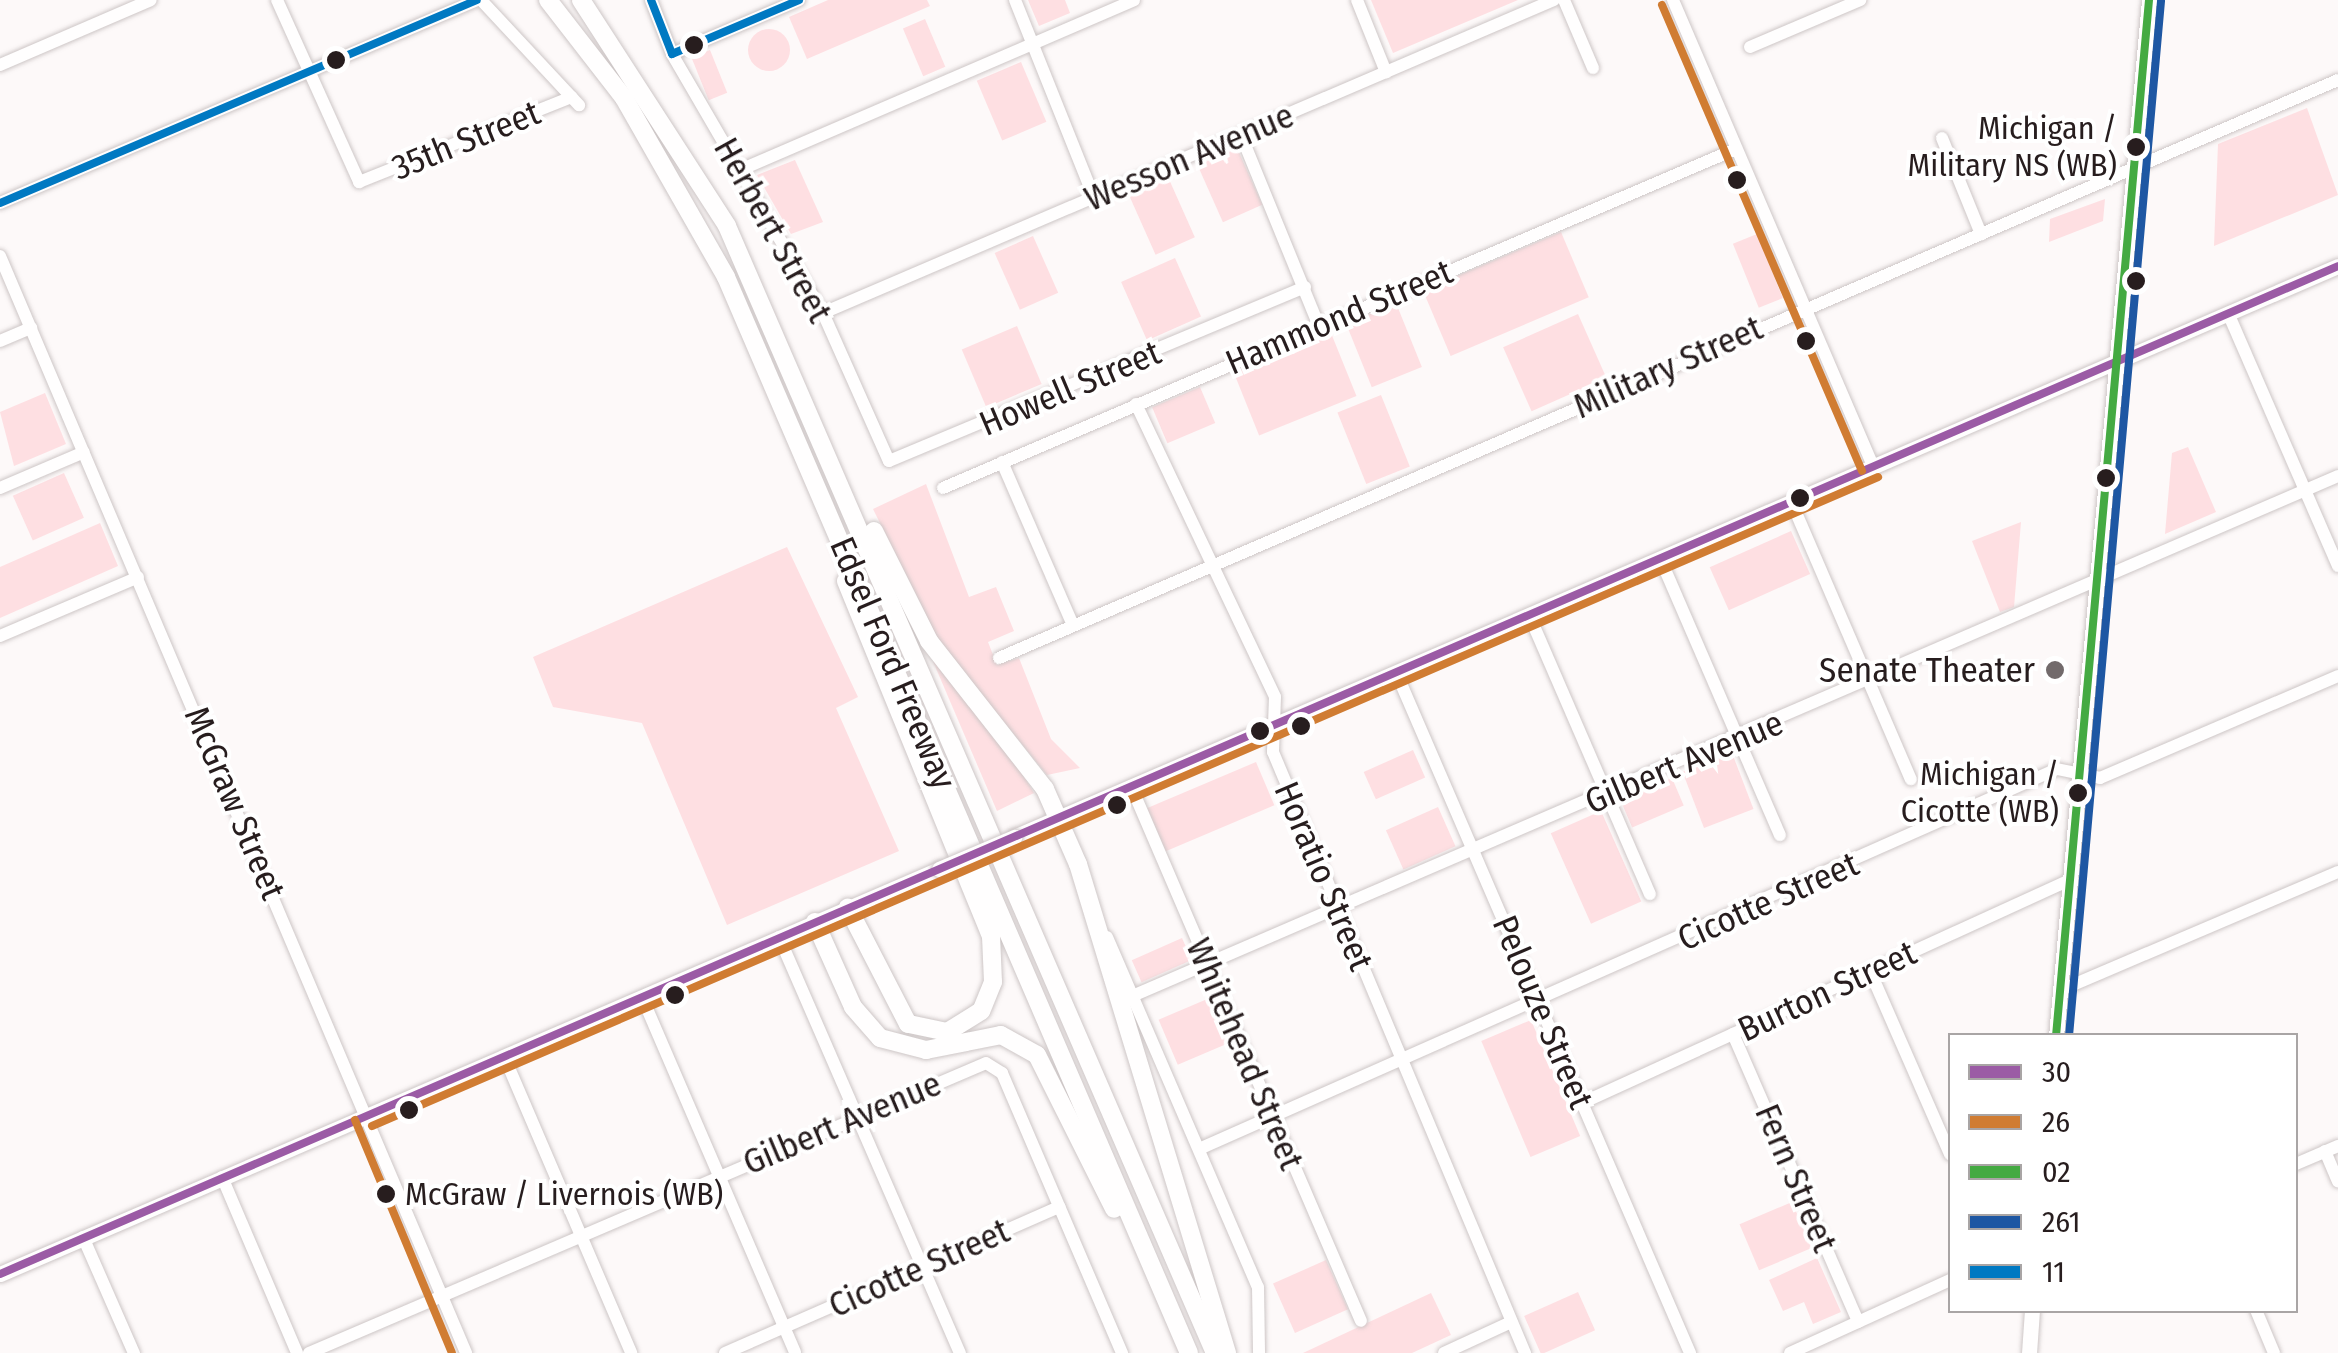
<!DOCTYPE html>
<style>
body{margin:0}
#map{position:relative;width:2338px;height:1353px;overflow:hidden;background:#fdf9f9;font-family:"Fira Sans Condensed",sans-serif}
div>[style]{position:absolute}
.green>*{inset:0;background:#fedfe2;transform-origin:0 0}
.round{border-radius:50%}
.roads{filter:drop-shadow(0 0 2px #cdc6c6) drop-shadow(0 0 2px #cdc6c6)}
.minor>*{height:12px;margin:-6px;padding:0 6px;transform-origin:6px;border-radius:6px;background:#fffefe}
.major>*{height:15px;margin:-7.5px;padding:0 7.5px;transform-origin:7.5px;border-radius:7.5px;background:#fffefe}
.highway>*{height:18px;margin:-9px;padding:0 9px;transform-origin:9px;border-radius:9px;background:#fffefe}
.bridges{filter:drop-shadow(0 0 2px #cdc6c6) drop-shadow(0 0 2px #cdc6c6)}
.major-bridge>*{height:15px;margin:-7.5px;padding:0 7.5px;transform-origin:7.5px;border-radius:7.5px;background:#fffefe}
.bus-1>*{height:8px;margin:-4px;padding:0 4px;transform-origin:4px;border-radius:4px;background:#9b5ba5}
.bus-2>*{height:8px;margin:-4px;padding:0 4px;transform-origin:4px;border-radius:4px;background:#d07c32}
.bus-3>*{height:8px;margin:-4px;padding:0 4px;transform-origin:4px;border-radius:4px;background:#44aa42}
.bus-4>*{height:8px;margin:-4px;padding:0 4px;transform-origin:4px;border-radius:4px;background:#1e57a3}
.bus-5>*{height:8px;margin:-4px;padding:0 4px;transform-origin:4px;border-radius:4px;background:#0079c2}
.dots>*{width:28px;height:28px;translate:-50% -50%;box-sizing:border-box;border:5px solid #fff;border-radius:50%}
span{translate:-50% -50%;white-space:nowrap;text-align:center;line-height:1.15;-webkit-text-stroke:8px #fff;paint-order:stroke}
.bus-label{font-size:32px;color:#271d1e}
.right{translate:-100% -50%;text-align:right}
.left{translate:0 -50%;text-align:left}
.street-label{font-size:35px;color:#271d1e}
.poi-label{font-size:35px;color:#271d1e}
.legend{position:absolute;left:1948px;top:1033px;width:350px;height:280px;box-sizing:border-box;background:#fff;border:2px solid #a9a5a5;margin:0;padding:12px 18px;list-style:none;font-size:30px;color:#271d1e}
.legend li{display:flex;align-items:center;gap:20px;height:50px}
.legend b{width:50px;border:2px solid #a9a5a5}
</style>
<div id="map">
<div class="green">
<div style="clip-path:polygon(828px 0,927px 0,930px 6px,807px 59px,789px 17px)"></div>
<div style="clip-path:polygon(1028px 0,1065px 0,1070px 13px,1039px 26px)"></div>
<div style="clip-path:polygon(1371px 0,1518px 0,1393px 53px)"></div>
<div style="left:925px;top:19px;width:52px;height:24px;rotate:67deg"></div>
<div class="round" style="left:748px;top:29px;width:42px;height:42px"></div>
<div style="left:710px;top:50px;width:46px;height:20px;rotate:68deg"></div>
<div style="left:1021px;top:62px;width:65px;height:48px;rotate:67deg"></div>
<div style="clip-path:polygon(2307px 108px,2338px 195px,2214px 246px,2218px 144px)"></div>
<div style="left:1237px;top:148px;width:62px;height:43px;rotate:66deg"></div>
<div style="clip-path:polygon(795px 160px,823px 222px,791px 234px,757px 175px)"></div>
<div style="left:1168px;top:177px;width:66px;height:43px;rotate:66deg"></div>
<div style="clip-path:polygon(2105px 199px,2103px 221px,2049px 242px,2050px 219px)"></div>
<div style="left:1561px;top:232px;width:71px;height:150px;rotate:67deg"></div>
<div style="left:1757px;top:234px;width:69px;height:26px;rotate:68deg"></div>
<div style="left:1033px;top:236px;width:62px;height:42px;rotate:66deg"></div>
<div style="left:1175px;top:258px;width:64px;height:59px;rotate:66deg"></div>
<div style="left:1396px;top:303px;width:69px;height:54px;rotate:68deg"></div>
<div style="left:1578px;top:314px;width:70px;height:82px;rotate:66deg"></div>
<div style="left:1017px;top:326px;width:63px;height:60px;rotate:67deg"></div>
<div style="left:1331px;top:333px;width:68px;height:105px;rotate:68deg"></div>
<div style="left:1200px;top:387px;width:39px;height:52px;rotate:67deg"></div>
<div style="clip-path:polygon(45px 393px,66px 444px,14px 466px,0 412px)"></div>
<div style="left:1381px;top:395px;width:77px;height:47px;rotate:68deg"></div>
<div style="clip-path:polygon(2188px 447px,2216px 512px,2165px 534px,2172px 453px)"></div>
<div style="left:64px;top:473px;width:49px;height:56px;rotate:66deg"></div>
<div style="clip-path:polygon(926px 484px,969px 597px,996px 587px,1014px 631px,988px 642px,997px 665px,1019px 658px,1051px 739px,1080px 768px,1047px 775px,940px 644px,873px 509px)"></div>
<div style="clip-path:polygon(2021px 522px,2014px 607px,2000px 612px,1972px 541px)"></div>
<div style="clip-path:polygon(100px 523px,118px 566px,0 618px,0 567px)"></div>
<div style="left:1791px;top:531px;width:47px;height:89px;rotate:66deg"></div>
<div style="clip-path:polygon(787px 547px,858px 697px,836px 708px,899px 851px,727px 925px,642px 723px,553px 707px,533px 657px)"></div>
<div style="clip-path:polygon(932px 659px,1007px 749px,1034px 793px,997px 811px)"></div>
<div style="left:1413px;top:750px;width:30px;height:54px;rotate:66deg"></div>
<div style="left:1732px;top:753px;width:60px;height:53px;rotate:69deg"></div>
<div style="left:1256px;top:762px;width:47px;height:118px;rotate:67deg"></div>
<div style="left:1672px;top:778px;width:30px;height:56px;rotate:67deg"></div>
<div style="left:1438px;top:807px;width:43px;height:57px;rotate:66deg"></div>
<div style="left:1601px;top:811px;width:99px;height:55px;rotate:66deg"></div>
<div style="left:1182px;top:938px;width:24px;height:55px;rotate:66deg"></div>
<div style="left:1212px;top:997px;width:49px;height:58px;rotate:67deg"></div>
<div style="left:1531px;top:1020px;width:126px;height:54px;rotate:67deg"></div>
<div style="left:1792px;top:1202px;width:50px;height:57px;rotate:67deg"></div>
<div style="clip-path:polygon(1817px 1258px,1841px 1312px,1813px 1324px,1804px 1302px,1783px 1311px,1769px 1280px)"></div>
<div style="left:1326px;top:1260px;width:54px;height:58px;rotate:66deg"></div>
<div style="left:1578px;top:1292px;width:42px;height:59px;rotate:66deg"></div>
<div style="clip-path:polygon(1431px 1293px,1451px 1335px,1412px 1353px,1303px 1353px)"></div>
</div>
<div class="roads">
<div class="minor">
<div style="left:277px;top:0;width:200px;rotate:65.7deg"></div>
<div style="left:359px;top:182px;width:229px;rotate:-21.8deg"></div>
<div style="left:481px;top:0;width:144px;rotate:47deg"></div>
<div style="left:651px;top:0;width:58px;rotate:68.7deg"></div>
<div style="left:672px;top:54px;width:300px;rotate:59.8deg"></div>
<div style="left:823px;top:313px;width:162px;rotate:66deg"></div>
<div style="left:889px;top:461px;width:451px;rotate:-22.7deg"></div>
<div style="left:1015px;top:0;width:213px;rotate:68.2deg"></div>
<div style="left:1357px;top:0;width:78px;rotate:68.1deg"></div>
<div style="left:1564px;top:0;width:74px;rotate:66.9deg"></div>
<div style="left:1673px;top:0;width:507px;rotate:66.77deg"></div>
<div style="left:1750px;top:47px;width:120px;rotate:-23.1deg"></div>
<div style="left:672px;top:54px;width:138px;rotate:-23deg"></div>
<div style="left:0;top:65px;width:164px;rotate:-23.3deg"></div>
<div style="left:1241px;top:135px;width:206px;rotate:67.8deg"></div>
<div style="left:1942px;top:138px;width:104px;rotate:67.9deg"></div>
<div style="left:740px;top:170px;width:429px;rotate:-23.3deg"></div>
<div style="left:0;top:203px;width:518px;rotate:-23.05deg"></div>
<div style="left:0;top:256px;width:1192px;rotate:66.98deg"></div>
<div style="left:823px;top:313px;width:795px;rotate:-23.18deg"></div>
<div style="left:2228px;top:313px;width:276px;rotate:66.5deg"></div>
<div style="left:0;top:341px;width:34px;rotate:-23deg"></div>
<div style="left:1136px;top:404px;width:324px;rotate:64.6deg"></div>
<div style="left:1275px;top:697px;width:55px;rotate:92.1deg"></div>
<div style="left:1273px;top:752px;width:652px;rotate:67.25deg"></div>
<div style="left:1002px;top:462px;width:178px;rotate:66.5deg"></div>
<div style="left:0;top:488px;width:91px;rotate:-23.2deg"></div>
<div style="left:943px;top:488px;width:862px;rotate:-23.15deg"></div>
<div style="left:1791px;top:501px;width:303px;rotate:66.7deg"></div>
<div style="left:1660px;top:558px;width:302px;rotate:66.6deg"></div>
<div style="left:1530px;top:617px;width:302px;rotate:66.6deg"></div>
<div style="left:0;top:636px;width:150px;rotate:-23.1deg"></div>
<div style="left:999px;top:658px;width:1458px;rotate:-23.35deg"></div>
<div style="left:1396px;top:672px;width:742px;rotate:66.65deg"></div>
<div style="left:1131px;top:786px;width:582px;rotate:66.74deg"></div>
<div style="left:779px;top:937px;width:454px;rotate:66.5deg"></div>
<div style="left:1107px;top:937px;width:381px;rotate:66.7deg"></div>
<div style="left:1258px;top:1287px;width:66px;rotate:89.1deg"></div>
<div style="left:1870px;top:971px;width:200px;rotate:66.4deg"></div>
<div style="left:2061px;top:990px;width:301px;rotate:-23.1deg"></div>
<div style="left:1137px;top:994px;width:1308px;rotate:-23.33deg"></div>
<div style="left:642px;top:997px;width:387px;rotate:66.7deg"></div>
<div style="left:1733px;top:1034px;width:314px;rotate:66.5deg"></div>
<div style="left:504px;top:1056px;width:323px;rotate:66.8deg"></div>
<div style="left:1582px;top:1103px;width:539px;rotate:-24.57deg"></div>
<div style="left:1199px;top:1149px;width:938px;rotate:-23.89deg"></div>
<div style="left:2057px;top:769px;width:44px;rotate:11.8deg"></div>
<div style="left:2100px;top:778px;width:259px;rotate:-23.2deg"></div>
<div style="left:2325px;top:1151px;width:33px;rotate:67deg"></div>
<div style="left:2296px;top:1164px;width:46px;rotate:-23.2deg"></div>
<div style="left:222px;top:1177px;width:191px;rotate:66.9deg"></div>
<div style="left:83px;top:1237px;width:127px;rotate:66.3deg"></div>
<div style="left:2256px;top:1310px;width:47px;rotate:67.3deg"></div>
<div style="left:309px;top:1353px;width:736px;rotate:-23.19deg"></div>
<div style="left:986px;top:1063px;width:19px;rotate:32deg"></div>
<div style="left:1002px;top:1073px;width:305px;rotate:66.8deg"></div>
<div style="left:725px;top:1353px;width:365px;rotate:-23.6deg"></div>
<div style="left:1444px;top:1353px;width:74px;rotate:-24.8deg"></div>
<div style="left:1790px;top:1353px;width:176px;rotate:-24.5deg"></div>
</div>
<div class="major">
<div style="left:1014px;top:837px;width:1442px;rotate:-23.33deg"></div>
<div style="left:2056px;top:1036px;width:1040px;rotate:-84.87deg"></div>
<div style="left:0;top:1274px;width:1023px;rotate:-23.33deg"></div>
<div style="left:2029px;top:1353px;width:43px;rotate:-86deg"></div>
</div>
<div class="highway">
<div style="left:548px;top:0;width:124px;rotate:52.2deg"></div>
<div style="left:624px;top:98px;width:206px;rotate:60.3deg"></div>
<div style="left:726px;top:277px;width:1171px;rotate:66.72deg"></div>
<div style="left:581px;top:0;width:269px;rotate:57.1deg"></div>
<div style="left:727px;top:226px;width:1228px;rotate:66.59deg"></div>
<div style="left:874px;top:531px;width:123px;rotate:63.4deg"></div>
<div style="left:929px;top:641px;width:188px;rotate:51.9deg"></div>
<div style="left:1045px;top:789px;width:82px;rotate:66.3deg"></div>
<div style="left:1078px;top:864px;width:511px;rotate:73.05deg"></div>
<div style="left:846px;top:581px;width:383px;rotate:67.8deg"></div>
<div style="left:991px;top:936px;width:46px;rotate:87.5deg"></div>
<div style="left:993px;top:982px;width:31px;rotate:112deg"></div>
<div style="left:981px;top:1011px;width:40px;rotate:148deg"></div>
<div style="left:947px;top:1032px;width:40px;rotate:-168deg"></div>
<div style="left:908px;top:1024px;width:131px;rotate:-117.3deg"></div>
<div style="left:815px;top:922px;width:93px;rotate:65.9deg"></div>
<div style="left:853px;top:1007px;width:41px;rotate:48.9deg"></div>
<div style="left:880px;top:1038px;width:48px;rotate:14.6deg"></div>
<div style="left:926px;top:1050px;width:76px;rotate:-11.3deg"></div>
<div style="left:1001px;top:1035px;width:41px;rotate:29.1deg"></div>
<div style="left:1037px;top:1055px;width:172px;rotate:63.4deg"></div>
</div>
</div>
<div class="bridges">
<div class="major-bridge">
<div style="left:939px;top:869px;width:82px;rotate:-23.1deg"></div>
</div>
</div>
<div class="bus-1">
<div style="left:0;top:1274px;width:2546px;rotate:-23.32deg"></div>
</div>
<div class="bus-2">
<div style="left:1662px;top:5px;width:507px;rotate:66.77deg"></div>
<div style="left:355px;top:1120px;width:252px;rotate:67.4deg"></div>
<div style="left:372px;top:1126px;width:1640px;rotate:-23.31deg"></div>
</div>
<div class="bus-3">
<div style="left:2056px;top:1036px;width:1040px;rotate:-84.87deg"></div>
</div>
<div class="bus-4">
<div style="left:2069px;top:1036px;width:1039px;rotate:-84.92deg"></div>
</div>
<div class="bus-5">
<div style="left:651px;top:0;width:58px;rotate:68.7deg"></div>
<div style="left:672px;top:54px;width:138px;rotate:-23deg"></div>
<div style="left:0;top:203px;width:518px;rotate:-23.05deg"></div>
</div>
<div class="dots">
<div style="left:694px;top:45px;background:#271d1e"></div>
<div style="left:336px;top:60px;background:#271d1e"></div>
<div style="left:2136px;top:147px;background:#271d1e"></div>
<div style="left:1737px;top:180px;background:#271d1e"></div>
<div style="left:2136px;top:281px;background:#271d1e"></div>
<div style="left:1806px;top:341px;background:#271d1e"></div>
<div style="left:2106px;top:478px;background:#271d1e"></div>
<div style="left:1800px;top:498px;background:#271d1e"></div>
<div style="left:2055px;top:670px;background:#726a6b"></div>
<div style="left:1301px;top:726px;background:#271d1e"></div>
<div style="left:1260px;top:731px;background:#271d1e"></div>
<div style="left:2078px;top:793px;background:#271d1e"></div>
<div style="left:1117px;top:805px;background:#271d1e"></div>
<div style="left:675px;top:995px;background:#271d1e"></div>
<div style="left:409px;top:1110px;background:#271d1e"></div>
<div style="left:386px;top:1194px;background:#271d1e"></div>
</div>
<div class="bus-label">
<span class="right" style="left:2117px;top:147px">Michigan /<br>Military NS (WB)</span>
<span class="right" style="left:2059px;top:793px">Michigan /<br>Cicotte (WB)</span>
<span class="left" style="left:405px;top:1194px">McGraw / Livernois (WB)</span>
</div>
<div class="street-label">
<span style="left:466px;top:140px;rotate:-22deg">35th Street</span>
<span style="left:1189px;top:157px;rotate:-23deg">Wesson Avenue</span>
<span style="left:773px;top:230px;rotate:61deg">Herbert Street</span>
<span style="left:1339px;top:317px;rotate:-23deg">Hammond Street</span>
<span style="left:1668px;top:367px;rotate:-24deg">Military Street</span>
<span style="left:1070px;top:388px;rotate:-23deg">Howell Street</span>
<span style="left:893px;top:663px;rotate:67deg">Edsel Ford Freeway</span>
<span style="left:1684px;top:762px;rotate:-23deg">Gilbert Avenue</span>
<span style="left:235px;top:803px;rotate:67deg">McGraw Street</span>
<span style="left:1324px;top:876px;rotate:67deg">Horatio Street</span>
<span style="left:1768px;top:901px;rotate:-24deg">Cicotte Street</span>
<span style="left:1827px;top:991px;rotate:-25deg">Burton Street</span>
<span style="left:1543px;top:1012px;rotate:67deg">Pelouze Street</span>
<span style="left:1245px;top:1054px;rotate:67deg">Whitehead Street</span>
<span style="left:842px;top:1123px;rotate:-23deg">Gilbert Avenue</span>
<span style="left:1796px;top:1178px;rotate:67deg">Fern Street</span>
<span style="left:919px;top:1268px;rotate:-24deg">Cicotte Street</span>
</div>
<div class="poi-label">
<span class="right" style="left:2035px;top:670px">Senate Theater</span>
</div>
<ul class="legend">
<li><b style="height:12px;background:#9b5ba5"></b>30</li>
<li><b style="height:12px;background:#d07c32"></b>26</li>
<li><b style="height:12px;background:#44aa42"></b>02</li>
<li><b style="height:12px;background:#1e57a3"></b>261</li>
<li><b style="height:12px;background:#0079c2"></b>11</li>
</ul>
</div>
